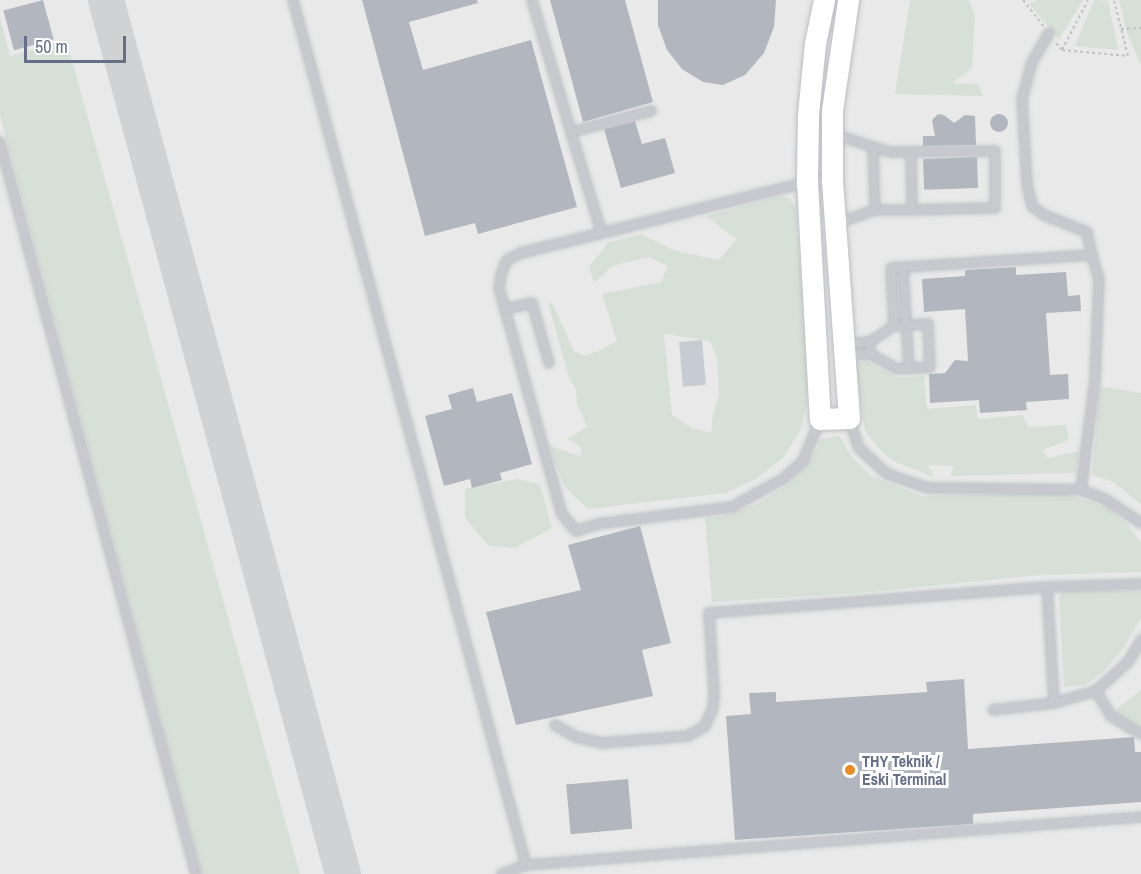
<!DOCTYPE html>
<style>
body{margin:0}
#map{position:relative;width:1141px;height:874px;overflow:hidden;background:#f7f8f5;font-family:"Archivo Narrow",sans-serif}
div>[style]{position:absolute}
.built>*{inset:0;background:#e8e9e8;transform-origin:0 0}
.green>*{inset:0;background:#d7e0d6}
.water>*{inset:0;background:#c6ccd3;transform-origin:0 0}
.taxiway>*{height:36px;margin:-18px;padding:0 18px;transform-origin:18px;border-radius:18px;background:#d0d2d4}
.building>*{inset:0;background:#b2b7bf;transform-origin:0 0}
.round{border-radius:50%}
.path>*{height:2px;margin-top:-1px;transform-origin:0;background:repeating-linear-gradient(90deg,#c1c2c5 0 3px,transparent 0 6px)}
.roads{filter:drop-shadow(0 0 2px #bcbec4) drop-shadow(0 0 2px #bcbec4)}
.lane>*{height:8px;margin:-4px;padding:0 4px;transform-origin:4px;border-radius:4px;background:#c7c9ce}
.secondary>*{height:21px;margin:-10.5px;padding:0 10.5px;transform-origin:10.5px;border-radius:10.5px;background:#fff}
.dots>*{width:16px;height:16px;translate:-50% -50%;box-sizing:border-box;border:3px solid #fff;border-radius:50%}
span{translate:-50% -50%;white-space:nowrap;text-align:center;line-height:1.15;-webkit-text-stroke:6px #fff;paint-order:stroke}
.poi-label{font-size:16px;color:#656f87;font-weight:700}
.left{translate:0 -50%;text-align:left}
.scale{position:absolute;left:24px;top:36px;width:102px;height:27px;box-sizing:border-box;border:3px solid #656f87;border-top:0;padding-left:8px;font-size:18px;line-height:21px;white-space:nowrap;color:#656f87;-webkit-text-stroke:4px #fff;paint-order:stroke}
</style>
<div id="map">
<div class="built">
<div style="left:0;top:0;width:1141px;height:874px"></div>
</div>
<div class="green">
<div style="clip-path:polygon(910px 0,968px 0,975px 14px,972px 68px,952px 83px,978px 84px,983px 96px,895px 94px)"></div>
<div style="clip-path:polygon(1038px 0,1083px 0,1059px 39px,1029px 4px)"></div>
<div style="clip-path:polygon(1094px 0,1108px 1px,1118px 50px,1075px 46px)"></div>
<div style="clip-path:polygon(1119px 0,1141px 0,1141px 65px,1127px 33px)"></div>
<div style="clip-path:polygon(0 18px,10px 56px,66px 40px,300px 874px,202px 874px,0 115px)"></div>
<div style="clip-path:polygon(evenodd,781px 196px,790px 199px,796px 209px,807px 369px,807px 405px,800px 431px,783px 458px,756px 479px,726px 493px,588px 509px,564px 486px,549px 446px,581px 456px,581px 448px,568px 439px,587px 427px,577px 404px,576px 390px,569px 378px,548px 303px,553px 304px,574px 351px,585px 356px,601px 350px,617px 341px,602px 294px,661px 282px,668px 266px,649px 257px,612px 266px,594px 283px,589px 267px,608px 243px,640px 234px,676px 251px,719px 260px,737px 239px,706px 216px,781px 196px,664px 334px,710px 341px,717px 358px,719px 396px,713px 414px,711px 433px,692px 428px,672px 415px,664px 334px)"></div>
<div style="clip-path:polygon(868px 362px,898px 378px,924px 376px,927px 409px,976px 405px,978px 419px,1023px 415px,1028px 427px,1066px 425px,1069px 440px,1042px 450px,1048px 458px,1079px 451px,1076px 473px,950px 476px,954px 466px,928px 465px,934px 477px,893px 461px,879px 449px,865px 431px,855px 363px)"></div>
<div style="clip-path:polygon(1100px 386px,1141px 393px,1141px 504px,1113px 482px,1092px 475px)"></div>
<div style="clip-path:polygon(840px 436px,851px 456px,870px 475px,921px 496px,1062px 493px,1107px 507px,1127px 524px,1141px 543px,1141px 572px,1042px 575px,859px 593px,712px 602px,705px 518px,728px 514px,756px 504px,787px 485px,803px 468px,818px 447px,820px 439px)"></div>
<div style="clip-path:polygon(517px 479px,540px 484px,552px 528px,515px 548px,489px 546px,465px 518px,465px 489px)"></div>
<div style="clip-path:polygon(1068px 590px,1141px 591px,1141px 618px,1123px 649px,1101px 674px,1085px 685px,1064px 687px,1059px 598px,1061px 593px)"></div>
<div style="clip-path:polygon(1141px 690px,1141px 729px,1123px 720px,1115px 710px)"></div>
</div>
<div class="water">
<div style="left:702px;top:340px;width:45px;height:23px;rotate:85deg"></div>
</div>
<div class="taxiway">
<div style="left:106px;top:0;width:906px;rotate:74.83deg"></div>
</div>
<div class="building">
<div style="left:43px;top:0;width:41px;height:41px;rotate:75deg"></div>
<div style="clip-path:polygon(362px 0,477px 0,478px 3px,409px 22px,423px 70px,531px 40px,577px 207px,478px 234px,475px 223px,425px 236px)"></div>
<div style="clip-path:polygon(550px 0,625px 0,653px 102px,583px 122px)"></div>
<div style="clip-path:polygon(658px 0,776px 0,774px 27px,764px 53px,745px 75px,723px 85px,703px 82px,682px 69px,667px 50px,658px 25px)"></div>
<div class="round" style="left:990px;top:114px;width:18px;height:18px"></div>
<div style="clip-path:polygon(944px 115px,954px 123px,965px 115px,975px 116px,976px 145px,923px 146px,923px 136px,935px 136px,932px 120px,938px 114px)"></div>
<div style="clip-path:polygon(635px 121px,642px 144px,665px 138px,675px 173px,621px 188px,604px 129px)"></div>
<div style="left:977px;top:157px;width:31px;height:54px;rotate:88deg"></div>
<div style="clip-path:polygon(1016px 267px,1016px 275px,1066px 272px,1068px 296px,1080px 295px,1081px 311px,1046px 313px,1050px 375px,1068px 374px,1069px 399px,1026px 402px,1027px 410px,980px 413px,979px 400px,930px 403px,929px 374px,945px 373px,955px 360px,968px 361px,965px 309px,924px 312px,922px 279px,965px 276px,965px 270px)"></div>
<div style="clip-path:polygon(473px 388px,477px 402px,512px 393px,532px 464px,500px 473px,502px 480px,472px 488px,470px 479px,444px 486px,425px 416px,452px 409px,448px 395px)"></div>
<div style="clip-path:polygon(640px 526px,671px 643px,642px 650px,653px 696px,516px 725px,486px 612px,581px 590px,568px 545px)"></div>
<div style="clip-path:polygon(964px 679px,968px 749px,1134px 737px,1135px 752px,1141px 752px,1141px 802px,973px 814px,973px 824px,735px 840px,726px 716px,751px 714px,749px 693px,776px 692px,776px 702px,927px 692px,926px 682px)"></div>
<div style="left:628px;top:779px;width:50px;height:62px;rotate:85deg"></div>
</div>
<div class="path">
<div style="left:1023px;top:0;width:33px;rotate:52deg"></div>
<div style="left:1121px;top:29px;width:20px;rotate:-3deg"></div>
<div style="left:1056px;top:43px;width:9px;rotate:49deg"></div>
<div style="left:1062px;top:50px;width:66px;rotate:5.2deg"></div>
<div style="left:1128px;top:56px;width:58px;rotate:-104deg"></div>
<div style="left:1062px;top:50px;width:56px;rotate:-62.5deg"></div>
</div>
<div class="roads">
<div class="lane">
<div style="left:293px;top:0;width:896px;rotate:74.92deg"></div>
<div style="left:526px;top:865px;width:26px;rotate:159deg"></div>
<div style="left:532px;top:0;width:138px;rotate:73.5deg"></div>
<div style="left:571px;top:132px;width:83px;rotate:-14.7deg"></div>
<div style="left:1049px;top:33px;width:34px;rotate:120deg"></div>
<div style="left:1032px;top:62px;width:38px;rotate:105deg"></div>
<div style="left:1022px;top:99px;width:85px;rotate:86.6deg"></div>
<div style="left:1027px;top:184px;width:23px;rotate:77deg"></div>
<div style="left:1032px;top:206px;width:15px;rotate:37deg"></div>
<div style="left:1044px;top:215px;width:46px;rotate:21.6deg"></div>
<div style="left:1087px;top:232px;width:24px;rotate:78deg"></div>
<div style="left:571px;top:132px;width:103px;rotate:73.1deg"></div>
<div style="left:834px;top:134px;width:41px;rotate:18.4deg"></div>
<div style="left:873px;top:147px;width:63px;rotate:88.2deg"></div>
<div style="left:875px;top:210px;width:42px;rotate:160.7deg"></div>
<div style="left:0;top:142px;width:758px;rotate:75.01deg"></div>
<div style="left:873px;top:147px;width:19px;rotate:16deg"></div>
<div style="left:891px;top:152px;width:104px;rotate:-0.6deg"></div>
<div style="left:995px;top:151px;width:57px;rotate:90deg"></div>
<div style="left:995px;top:208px;width:83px;rotate:178.6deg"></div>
<div style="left:875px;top:210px;width:37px"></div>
<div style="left:912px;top:210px;width:58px;rotate:-91deg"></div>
<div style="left:903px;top:267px;width:101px;rotate:86.6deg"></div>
<div style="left:505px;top:309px;width:22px;rotate:-106deg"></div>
<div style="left:499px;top:288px;width:13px;rotate:-81deg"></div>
<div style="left:501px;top:275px;width:15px;rotate:-70deg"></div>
<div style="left:506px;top:261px;width:17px;rotate:-28deg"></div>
<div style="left:521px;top:253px;width:295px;rotate:-13.9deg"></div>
<div style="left:807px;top:182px;width:23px;rotate:-5deg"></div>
<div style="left:870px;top:342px;width:29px;rotate:-34deg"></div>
<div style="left:894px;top:326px;width:58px;rotate:-93deg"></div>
<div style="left:891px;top:268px;width:201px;rotate:-3.7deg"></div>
<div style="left:1092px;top:255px;width:25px;rotate:74deg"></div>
<div style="left:1099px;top:279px;width:101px;rotate:92.3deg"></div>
<div style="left:1095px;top:380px;width:111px;rotate:97.3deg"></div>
<div style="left:846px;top:344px;width:24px;rotate:-5deg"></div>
<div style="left:870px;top:342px;width:12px;rotate:90deg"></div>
<div style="left:845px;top:355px;width:25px;rotate:-2deg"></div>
<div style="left:870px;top:354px;width:31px;rotate:29deg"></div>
<div style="left:897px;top:369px;width:33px;rotate:-3deg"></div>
<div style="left:930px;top:367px;width:43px;rotate:-92.7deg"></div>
<div style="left:928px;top:324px;width:34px;rotate:177deg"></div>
<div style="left:549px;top:363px;width:62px;rotate:-105.8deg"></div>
<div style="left:532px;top:303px;width:28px;rotate:167deg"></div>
<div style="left:505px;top:309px;width:213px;rotate:74.5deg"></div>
<div style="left:562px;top:514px;width:22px;rotate:51deg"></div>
<div style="left:576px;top:531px;width:22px;rotate:-18deg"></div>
<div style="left:597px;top:524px;width:136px;rotate:-7.2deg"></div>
<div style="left:732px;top:507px;width:58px;rotate:-28.8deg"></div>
<div style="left:783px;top:479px;width:27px;rotate:-42deg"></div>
<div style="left:803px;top:461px;width:44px;rotate:-67.5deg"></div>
<div style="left:849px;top:419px;width:31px;rotate:71deg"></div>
<div style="left:859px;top:448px;width:38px;rotate:43deg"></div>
<div style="left:887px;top:474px;width:43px;rotate:18.9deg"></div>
<div style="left:928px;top:488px;width:153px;rotate:0.7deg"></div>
<div style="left:1081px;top:490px;width:26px;rotate:21deg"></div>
<div style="left:1105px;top:499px;width:43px;rotate:33.7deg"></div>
<div style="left:1047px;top:587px;width:94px;rotate:-1.8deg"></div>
<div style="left:1096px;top:691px;width:29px;rotate:59deg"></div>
<div style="left:1111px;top:716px;width:35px;rotate:31deg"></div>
<div style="left:993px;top:710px;width:61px;rotate:-6.5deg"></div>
<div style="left:1054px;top:703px;width:44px;rotate:-15.9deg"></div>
<div style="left:1096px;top:691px;width:43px;rotate:-42.2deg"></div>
<div style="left:1128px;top:662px;width:26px;rotate:-59deg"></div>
<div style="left:555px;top:725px;width:24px;rotate:30deg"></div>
<div style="left:576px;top:737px;width:27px;rotate:13deg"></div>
<div style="left:602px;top:743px;width:86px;rotate:-4.7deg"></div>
<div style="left:688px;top:736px;width:20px;rotate:-30deg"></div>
<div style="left:705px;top:726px;width:20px;rotate:-66deg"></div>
<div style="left:713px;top:708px;width:16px;rotate:-86deg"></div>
<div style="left:714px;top:692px;width:79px;rotate:-93.6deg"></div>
<div style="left:709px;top:613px;width:339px;rotate:-4.4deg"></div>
<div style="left:1047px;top:587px;width:116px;rotate:86.5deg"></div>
<div style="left:526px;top:865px;width:617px;rotate:-4.46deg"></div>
</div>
<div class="secondary">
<div style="left:824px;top:0;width:44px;rotate:101.8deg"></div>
<div style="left:815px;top:43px;width:72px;rotate:95.6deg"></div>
<div style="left:808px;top:115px;width:67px;rotate:90.9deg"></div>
<div style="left:807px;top:182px;width:237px;rotate:86.9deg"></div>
<div style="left:820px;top:419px;width:29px;rotate:-2deg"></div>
<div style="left:849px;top:418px;width:239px;rotate:-94.1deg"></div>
<div style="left:832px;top:180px;width:70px;rotate:-90deg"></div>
<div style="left:832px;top:110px;width:111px;rotate:-81.7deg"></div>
</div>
</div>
<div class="dots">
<div style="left:850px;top:770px;background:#eb8a22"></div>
</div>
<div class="poi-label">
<span class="left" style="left:862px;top:770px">THY Teknik /<br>Eski Terminal</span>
</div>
<div class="scale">50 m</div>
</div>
